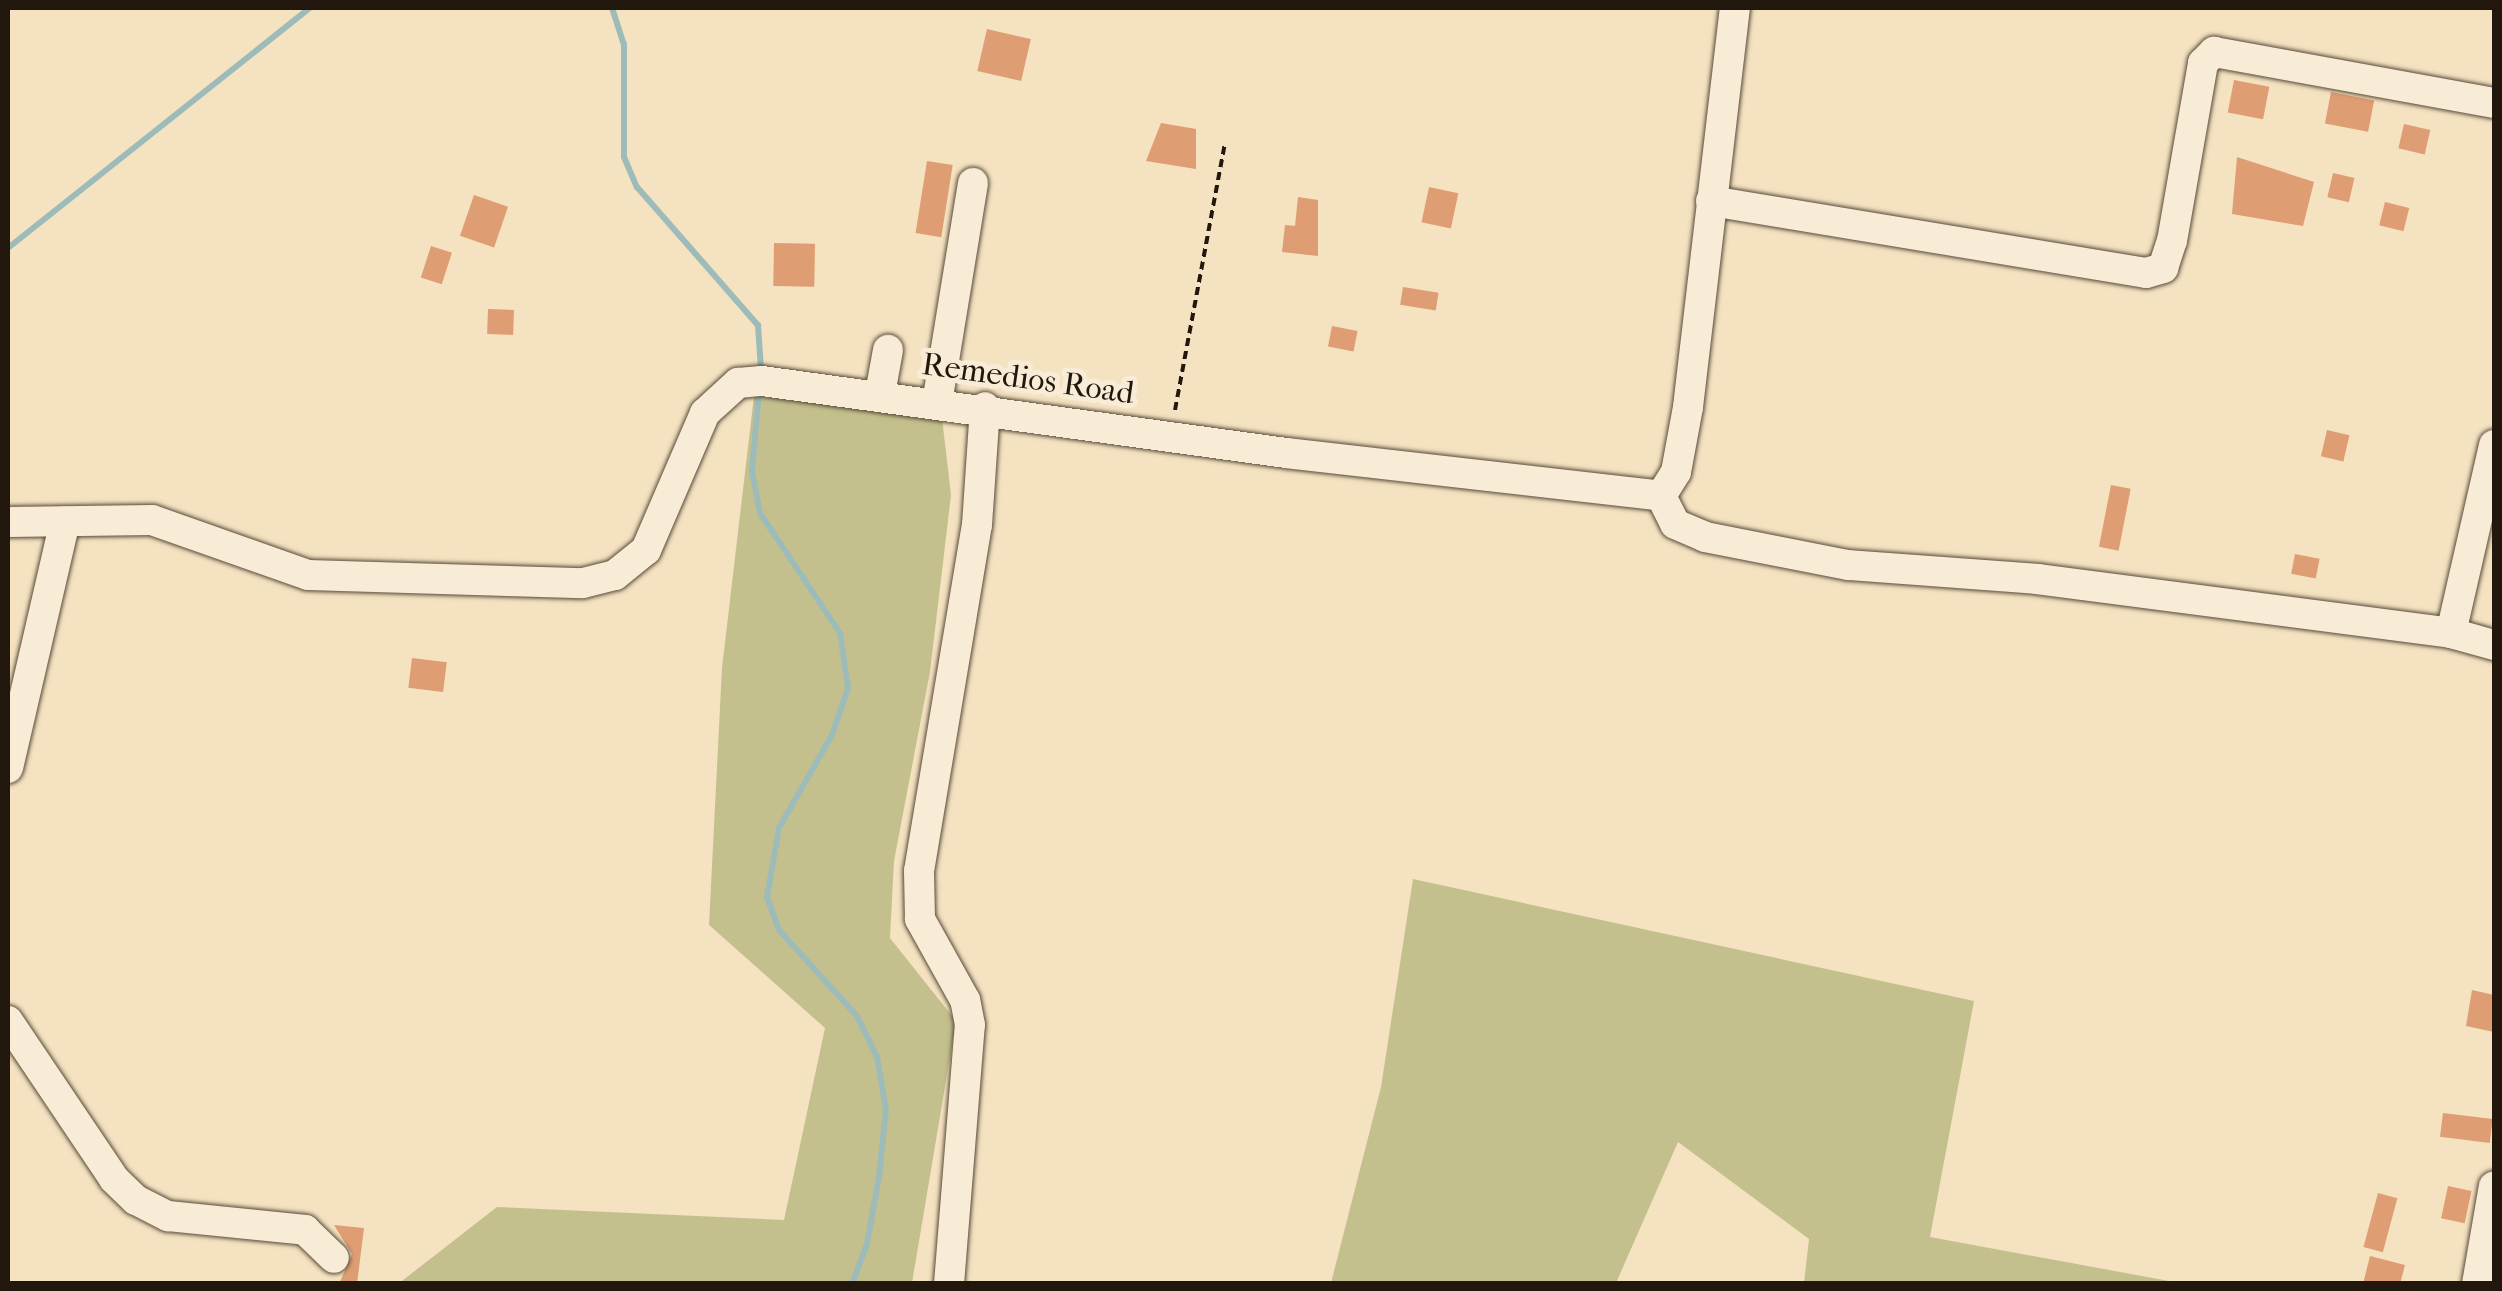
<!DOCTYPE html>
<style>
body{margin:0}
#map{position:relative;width:2502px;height:1291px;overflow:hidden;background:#f5e2c1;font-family:"IM FELL French Canon",serif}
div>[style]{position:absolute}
.green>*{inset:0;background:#c4c08d}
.stream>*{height:6px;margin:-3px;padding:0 3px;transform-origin:3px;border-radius:3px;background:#9dbcb9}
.building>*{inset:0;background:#de9d72;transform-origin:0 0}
.path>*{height:4px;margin-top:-2px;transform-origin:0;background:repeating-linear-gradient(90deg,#22170c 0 8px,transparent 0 13px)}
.roads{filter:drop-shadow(0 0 2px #574a39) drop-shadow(0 0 2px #574a39)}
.minor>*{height:30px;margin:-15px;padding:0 15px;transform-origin:15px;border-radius:15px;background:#f8ecd7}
span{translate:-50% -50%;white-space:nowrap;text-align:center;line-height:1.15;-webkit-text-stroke:10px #f8ecd7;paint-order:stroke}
.street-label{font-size:32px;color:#22170c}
.frame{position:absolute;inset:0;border:10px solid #22170c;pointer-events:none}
</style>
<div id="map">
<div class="green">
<div style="clip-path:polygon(754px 396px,942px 418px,951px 495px,930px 672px,894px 861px,890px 938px,956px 1021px,912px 1283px,398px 1284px,497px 1207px,784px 1220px,825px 1028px,709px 925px,722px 668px)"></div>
<div style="clip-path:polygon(1413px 879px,1974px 1001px,1930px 1237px,2180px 1283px,1804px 1283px,1809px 1239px,1678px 1142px,1616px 1283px,1331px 1283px,1381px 1087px)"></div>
</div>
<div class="stream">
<div style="left:612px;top:8px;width:38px;rotate:72deg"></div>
<div style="left:624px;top:44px;width:113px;rotate:90deg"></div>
<div style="left:624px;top:157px;width:33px;rotate:67deg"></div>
<div style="left:637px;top:187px;width:184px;rotate:48.8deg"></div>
<div style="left:758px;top:325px;width:44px;rotate:86.1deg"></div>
<div style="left:8px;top:248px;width:386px;rotate:-38.5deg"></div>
<div style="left:759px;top:392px;width:79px;rotate:95.1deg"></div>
<div style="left:752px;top:471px;width:43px;rotate:79.2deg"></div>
<div style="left:760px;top:513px;width:144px;rotate:56.3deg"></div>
<div style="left:840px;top:633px;width:56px;rotate:81.7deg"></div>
<div style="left:848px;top:688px;width:50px;rotate:108.8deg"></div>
<div style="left:832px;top:735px;width:107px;rotate:119.7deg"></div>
<div style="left:779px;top:828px;width:70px;rotate:99.9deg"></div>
<div style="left:767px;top:897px;width:35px;rotate:70deg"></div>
<div style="left:779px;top:930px;width:116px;rotate:47.8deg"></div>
<div style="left:857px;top:1016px;width:46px;rotate:64deg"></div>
<div style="left:877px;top:1057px;width:53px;rotate:80.2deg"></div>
<div style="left:886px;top:1109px;width:68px;rotate:95.9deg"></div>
<div style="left:879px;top:1177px;width:68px;rotate:100.2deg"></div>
<div style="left:867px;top:1244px;width:43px;rotate:110.6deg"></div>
</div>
<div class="building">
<div style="left:987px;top:29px;width:45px;height:43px;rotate:13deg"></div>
<div style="left:2234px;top:80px;width:36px;height:33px;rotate:11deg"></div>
<div style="left:2331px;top:92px;width:44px;height:32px;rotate:11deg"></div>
<div style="clip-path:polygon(1161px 123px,1196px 129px,1196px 169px,1146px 161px)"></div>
<div style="left:2404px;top:124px;width:27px;height:25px;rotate:13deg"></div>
<div style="clip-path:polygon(2237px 157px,2314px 182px,2303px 226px,2232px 214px)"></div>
<div style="left:927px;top:161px;width:26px;height:73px;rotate:9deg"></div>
<div style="left:2333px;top:173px;width:22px;height:25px;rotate:13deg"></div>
<div style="left:1429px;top:187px;width:30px;height:36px;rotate:12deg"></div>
<div style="left:474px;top:195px;width:36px;height:43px;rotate:19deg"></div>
<div style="clip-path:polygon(1298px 197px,1318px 200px,1318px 256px,1282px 252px,1285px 225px,1295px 226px)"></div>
<div style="left:2385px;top:202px;width:25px;height:24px;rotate:14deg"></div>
<div style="left:774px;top:243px;width:41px;height:43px;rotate:1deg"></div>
<div style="left:431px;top:246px;width:22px;height:33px;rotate:18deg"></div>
<div style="left:1403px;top:287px;width:36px;height:18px;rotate:9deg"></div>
<div style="left:488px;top:309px;width:26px;height:25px;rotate:2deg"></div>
<div style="left:1332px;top:326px;width:26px;height:21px;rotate:11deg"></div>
<div style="left:2327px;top:430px;width:23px;height:27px;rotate:13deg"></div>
<div style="left:2111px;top:485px;width:20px;height:63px;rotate:11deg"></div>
<div style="left:2295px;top:554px;width:25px;height:20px;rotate:11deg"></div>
<div style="left:412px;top:658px;width:35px;height:30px;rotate:7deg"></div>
<div style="clip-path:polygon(2472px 990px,2494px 995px,2494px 1032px,2466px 1026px)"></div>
<div style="left:2443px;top:1113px;width:50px;height:24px;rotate:7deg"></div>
<div style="left:2448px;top:1186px;width:24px;height:33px;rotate:12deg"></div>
<div style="left:2378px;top:1193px;width:20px;height:56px;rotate:15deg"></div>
<div style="clip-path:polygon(334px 1225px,364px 1228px,357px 1284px,339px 1284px,352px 1254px)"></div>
<div style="clip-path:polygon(2370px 1256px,2405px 1265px,2400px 1284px,2363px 1284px)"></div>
</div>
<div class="path">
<div style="left:1175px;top:410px;width:271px;rotate:-79.4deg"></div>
</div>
<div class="roads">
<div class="minor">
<div style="left:1711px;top:201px;width:441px;rotate:9.4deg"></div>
<div style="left:2146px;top:273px;width:18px;rotate:-16deg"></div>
<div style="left:2163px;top:268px;width:28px;rotate:-72deg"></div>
<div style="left:2172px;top:241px;width:181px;rotate:-80.1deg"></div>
<div style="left:2203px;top:63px;width:16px;rotate:-45deg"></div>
<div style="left:2214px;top:52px;width:285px;rotate:10.3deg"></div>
<div style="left:880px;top:394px;width:45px;rotate:-79.7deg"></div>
<div style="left:937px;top:403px;width:223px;rotate:-80.7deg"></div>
<div style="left:1661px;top:496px;width:31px;rotate:63deg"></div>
<div style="left:1675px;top:524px;width:33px;rotate:23deg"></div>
<div style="left:1705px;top:537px;width:146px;rotate:11.1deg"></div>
<div style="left:1848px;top:565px;width:190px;rotate:4.2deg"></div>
<div style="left:2037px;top:579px;width:418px;rotate:7.4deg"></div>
<div style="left:2451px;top:633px;width:45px;rotate:15.6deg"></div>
<div style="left:8px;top:522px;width:144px;rotate:-0.8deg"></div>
<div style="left:152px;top:520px;width:165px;rotate:19.4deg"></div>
<div style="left:308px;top:575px;width:275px;rotate:1.7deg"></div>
<div style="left:583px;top:583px;width:33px;rotate:-14deg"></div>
<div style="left:615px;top:575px;width:40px;rotate:-39deg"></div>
<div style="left:646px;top:550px;width:149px;rotate:-66.7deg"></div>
<div style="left:705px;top:413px;width:45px;rotate:-42.3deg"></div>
<div style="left:738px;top:383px;width:24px;rotate:-5deg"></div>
<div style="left:762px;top:381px;width:529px;rotate:7.82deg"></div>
<div style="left:1286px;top:453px;width:377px;rotate:6.5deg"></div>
<div style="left:1661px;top:496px;width:28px;rotate:-58deg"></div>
<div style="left:1676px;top:472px;width:66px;rotate:-79.5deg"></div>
<div style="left:1688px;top:407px;width:402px;rotate:-83.3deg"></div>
<div style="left:2451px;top:633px;width:193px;rotate:-77.1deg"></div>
<div style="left:8px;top:768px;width:253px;rotate:-77deg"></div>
<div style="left:8px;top:1021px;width:190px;rotate:56.1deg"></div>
<div style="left:114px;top:1179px;width:30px;rotate:44deg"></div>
<div style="left:136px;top:1200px;width:36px;rotate:27deg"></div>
<div style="left:168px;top:1216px;width:138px;rotate:5.8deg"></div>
<div style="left:305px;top:1230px;width:40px;rotate:44deg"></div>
<div style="left:949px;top:1284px;width:260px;rotate:-85.4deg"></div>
<div style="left:970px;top:1025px;width:25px;rotate:-101deg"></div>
<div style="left:965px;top:1000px;width:93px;rotate:-119.1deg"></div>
<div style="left:920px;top:919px;width:48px;rotate:-91.2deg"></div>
<div style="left:919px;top:871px;width:351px;rotate:-80.5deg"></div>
<div style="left:977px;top:525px;width:118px;rotate:-86.1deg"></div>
<div style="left:2477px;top:1284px;width:99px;rotate:-80.2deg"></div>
</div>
</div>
<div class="street-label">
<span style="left:1028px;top:379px;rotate:8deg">Remedios Road</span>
</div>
<div class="frame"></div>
</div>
